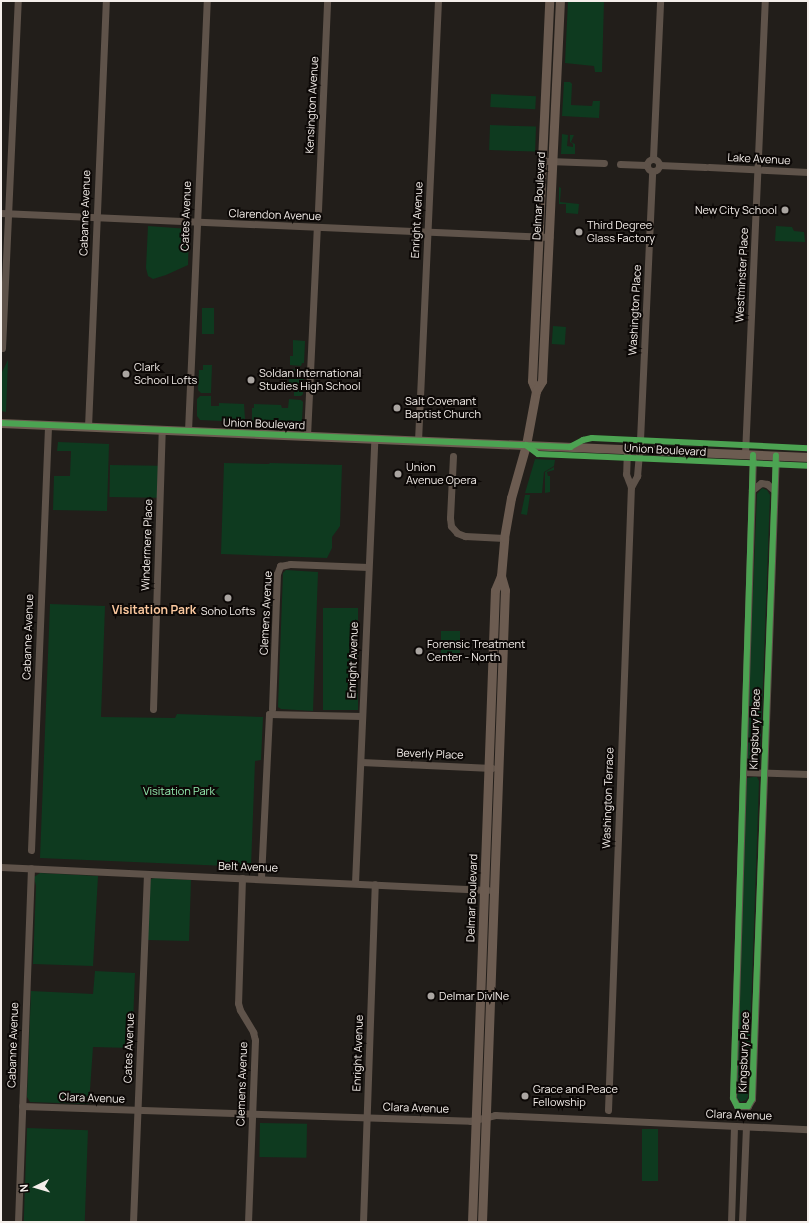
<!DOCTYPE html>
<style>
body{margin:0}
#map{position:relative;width:809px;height:1223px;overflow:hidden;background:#221e1a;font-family:Manrope,sans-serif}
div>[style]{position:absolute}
.green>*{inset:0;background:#0e3a1f;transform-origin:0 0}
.minor>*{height:7px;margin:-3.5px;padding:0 3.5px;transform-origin:3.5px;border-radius:3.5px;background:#5f534a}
.minor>.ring{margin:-3.5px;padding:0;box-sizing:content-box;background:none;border:7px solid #5f534a;border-radius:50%}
.major>*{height:9px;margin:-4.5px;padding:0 4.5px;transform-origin:4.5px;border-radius:4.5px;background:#6c5c51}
.cycleway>*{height:6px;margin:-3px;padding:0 3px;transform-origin:3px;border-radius:3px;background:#4ca352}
.dots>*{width:11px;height:11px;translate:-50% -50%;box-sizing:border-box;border:2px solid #0c0806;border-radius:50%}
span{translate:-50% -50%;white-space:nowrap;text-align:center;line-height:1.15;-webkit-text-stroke:4px #0c0806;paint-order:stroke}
.street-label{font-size:11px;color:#f4eeea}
.poi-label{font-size:11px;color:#f4eeea}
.right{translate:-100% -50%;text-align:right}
.left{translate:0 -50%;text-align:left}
.park-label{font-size:11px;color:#95ecb0}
.neighbourhood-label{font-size:12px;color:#fbc89e;font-weight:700}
.frame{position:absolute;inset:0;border:2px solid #f4eeea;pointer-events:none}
.north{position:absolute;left:16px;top:1167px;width:40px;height:40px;-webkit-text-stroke:3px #0c0806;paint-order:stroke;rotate:265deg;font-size:11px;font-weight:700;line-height:16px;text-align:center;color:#f4eeea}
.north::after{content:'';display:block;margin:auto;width:14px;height:18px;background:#f4eeea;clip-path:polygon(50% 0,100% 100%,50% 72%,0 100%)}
</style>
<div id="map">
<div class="green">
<div style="clip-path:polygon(568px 1px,604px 1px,602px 72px,595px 72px,594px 66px,565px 63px)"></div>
<div style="clip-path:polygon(564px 82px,570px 82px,572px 84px,571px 105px,592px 106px,593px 101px,600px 101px,599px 118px,562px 116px)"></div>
<div style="left:491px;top:94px;width:45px;height:13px;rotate:3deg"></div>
<div style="left:490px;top:125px;width:46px;height:25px;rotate:2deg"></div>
<div style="clip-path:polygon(562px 134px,568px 135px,567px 146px,573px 147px,573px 144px,570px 142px,570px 135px,574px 135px,571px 142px,575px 144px,575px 154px,561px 154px)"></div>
<div style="clip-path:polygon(559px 187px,561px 188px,560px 202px,579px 204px,578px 214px,566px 213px,566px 204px,559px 204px)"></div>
<div style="clip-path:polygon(148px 226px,189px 229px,188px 265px,166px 275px,153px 279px,148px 276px,146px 268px)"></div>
<div style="clip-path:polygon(776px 226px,792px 227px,794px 231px,804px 232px,805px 242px,775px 241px)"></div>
<div style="left:202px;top:308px;width:12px;height:26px"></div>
<div style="left:553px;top:326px;width:13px;height:18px;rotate:4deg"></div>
<div style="clip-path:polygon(293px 340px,305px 341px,304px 363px,302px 363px,301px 366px,290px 365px,290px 356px,293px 356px)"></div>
<div style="clip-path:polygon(8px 360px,6px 412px,1px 411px,1px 374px)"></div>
<div style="clip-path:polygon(203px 365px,212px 365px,211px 393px,201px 393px,198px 390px,199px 370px,203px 370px)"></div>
<div style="clip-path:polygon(289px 369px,304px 370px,303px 394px,301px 396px,294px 396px,294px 391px,289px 391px)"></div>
<div style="clip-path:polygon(200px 396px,211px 396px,211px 406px,219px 406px,219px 403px,244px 404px,245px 419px,243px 422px,200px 420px,197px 416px,197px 399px)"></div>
<div style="clip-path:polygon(289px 399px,301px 400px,303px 402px,302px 421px,299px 424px,254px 422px,252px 419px,252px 408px,254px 408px,254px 404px,281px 405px,282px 408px,288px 408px)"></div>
<div style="clip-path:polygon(58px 442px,109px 444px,107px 511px,53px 510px,54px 476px,70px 476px,71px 451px,57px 451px)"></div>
<div style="clip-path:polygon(535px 459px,555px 460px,554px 466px,544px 472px,542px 493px,525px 493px)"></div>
<div style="clip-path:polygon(224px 463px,269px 464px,270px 463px,342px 465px,340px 526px,332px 537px,332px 548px,327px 558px,221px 554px)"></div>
<div style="left:110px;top:465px;width:48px;height:32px;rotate:1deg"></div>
<div style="clip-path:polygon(554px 467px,554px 470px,547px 472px,548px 476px,550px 476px,550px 492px,545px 493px,545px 472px)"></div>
<div style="clip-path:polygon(762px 488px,767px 490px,770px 495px,760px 763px,757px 768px,748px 768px,746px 760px,757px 494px)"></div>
<div style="clip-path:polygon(525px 495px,530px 495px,527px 515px,521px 514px)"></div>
<div style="clip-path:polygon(286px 570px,318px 572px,313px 711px,281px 709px,278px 707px,283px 573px)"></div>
<div style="clip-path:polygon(50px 604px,105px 606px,101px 717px,175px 718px,177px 714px,263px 717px,261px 760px,255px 761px,251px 867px,40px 858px)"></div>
<div style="left:323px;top:608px;width:35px;height:102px"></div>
<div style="left:441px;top:631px;width:19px;height:31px"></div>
<div style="clip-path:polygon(753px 777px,757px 777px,759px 781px,748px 1097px,746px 1100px,741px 1102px,736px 1097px,746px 781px,747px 778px)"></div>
<div style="clip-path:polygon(40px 873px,98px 876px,93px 966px,33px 964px,36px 886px,34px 877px)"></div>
<div style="clip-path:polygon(155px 878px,191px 880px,189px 941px,147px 940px,150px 883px,151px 879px)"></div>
<div style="clip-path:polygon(95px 971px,135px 973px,132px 1048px,93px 1047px,89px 1104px,30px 1102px,27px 1097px,31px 991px,93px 994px)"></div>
<div style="left:260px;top:1123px;width:47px;height:34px;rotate:1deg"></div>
<div style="left:27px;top:1128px;width:61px;height:94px;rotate:2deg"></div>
<div style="left:642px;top:1129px;width:16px;height:52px"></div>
</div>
<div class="minor">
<div style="left:653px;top:158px;width:157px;rotate:-87.4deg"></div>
<div class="ring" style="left:647px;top:159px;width:5px;height:5px"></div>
<div style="left:548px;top:161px;width:56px;rotate:2deg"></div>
<div style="left:620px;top:164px;width:26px;rotate:2deg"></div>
<div style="left:659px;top:165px;width:46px;rotate:2.5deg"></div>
<div style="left:709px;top:167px;width:99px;rotate:2.9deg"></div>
<div style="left:318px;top:210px;width:209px;rotate:-87.5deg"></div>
<div style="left:1px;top:213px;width:549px;rotate:2.51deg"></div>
<div style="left:2px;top:348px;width:347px;rotate:-87.4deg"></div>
<div style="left:88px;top:427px;width:426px;rotate:-87.6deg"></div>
<div style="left:188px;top:431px;width:430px;rotate:-87.5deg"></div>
<div style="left:307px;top:436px;width:209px;rotate:-87.3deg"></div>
<div style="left:418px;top:441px;width:440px;rotate:-87.4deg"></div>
<div style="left:627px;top:449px;width:25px;rotate:92deg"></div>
<div style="left:626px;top:474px;width:14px;rotate:69deg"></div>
<div style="left:745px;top:454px;width:453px;rotate:-87.5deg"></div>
<div style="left:753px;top:455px;width:643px;rotate:91.78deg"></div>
<div style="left:733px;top:1098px;width:9px;rotate:63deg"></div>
<div style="left:737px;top:1106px;width:11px"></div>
<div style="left:748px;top:1106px;width:8px;rotate:-60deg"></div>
<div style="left:752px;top:1099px;width:644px;rotate:-87.87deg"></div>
<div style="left:453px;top:456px;width:62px;rotate:92.8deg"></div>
<div style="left:450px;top:518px;width:8px;rotate:83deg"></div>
<div style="left:451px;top:526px;width:9px;rotate:49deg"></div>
<div style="left:457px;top:533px;width:9px;rotate:21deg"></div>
<div style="left:465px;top:536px;width:39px;rotate:3deg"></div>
<div style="left:631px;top:487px;width:13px;rotate:-61deg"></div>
<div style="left:637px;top:476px;width:36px;rotate:-85deg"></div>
<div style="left:640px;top:440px;width:269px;rotate:-87.4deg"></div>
<div style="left:752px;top:490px;width:11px;rotate:-38deg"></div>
<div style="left:761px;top:483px;width:6px;rotate:9deg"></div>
<div style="left:767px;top:484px;width:9px;rotate:41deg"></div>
<div style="left:153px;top:709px;width:279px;rotate:-88.2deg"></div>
<div style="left:272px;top:709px;width:135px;rotate:-87.9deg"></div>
<div style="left:277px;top:574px;width:9px;rotate:-69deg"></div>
<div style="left:280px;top:566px;width:10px;rotate:-11deg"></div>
<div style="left:290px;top:564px;width:78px;rotate:2.2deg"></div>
<div style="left:361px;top:762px;width:131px;rotate:2.6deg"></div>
<div style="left:743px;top:772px;width:65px;rotate:1.8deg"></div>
<div style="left:31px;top:850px;width:425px;rotate:-87.7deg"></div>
<div style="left:1px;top:867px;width:487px;rotate:2.7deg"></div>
<div style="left:242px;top:878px;width:125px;rotate:91.8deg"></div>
<div style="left:238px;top:1003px;width:7px;rotate:74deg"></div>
<div style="left:240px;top:1010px;width:26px;rotate:59deg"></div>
<div style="left:253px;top:1032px;width:8px;rotate:76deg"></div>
<div style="left:255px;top:1040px;width:182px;rotate:92.2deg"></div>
<div style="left:261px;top:878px;width:164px;rotate:-87.2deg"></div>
<div style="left:269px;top:714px;width:93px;rotate:1.2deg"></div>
<div style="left:355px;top:883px;width:444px;rotate:-87.5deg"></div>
<div style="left:22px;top:1106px;width:448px;rotate:1.9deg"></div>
<div style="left:470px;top:1121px;width:26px;rotate:-13deg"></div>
<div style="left:495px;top:1115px;width:313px;rotate:2.6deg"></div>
<div style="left:608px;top:1110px;width:623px;rotate:-87.89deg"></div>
<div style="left:18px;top:1222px;width:354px;rotate:-87.9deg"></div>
<div style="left:133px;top:1222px;width:348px;rotate:-87.7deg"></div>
<div style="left:363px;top:1222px;width:338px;rotate:-88deg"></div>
<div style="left:731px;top:1222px;width:96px;rotate:-88.2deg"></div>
<div style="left:742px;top:1222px;width:95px;rotate:-87.6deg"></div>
</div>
<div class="major">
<div style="left:536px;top:391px;width:11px;rotate:-112deg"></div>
<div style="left:532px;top:381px;width:380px;rotate:-87.4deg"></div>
<div style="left:1px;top:423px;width:808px;rotate:2.41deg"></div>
<div style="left:472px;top:1222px;width:632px;rotate:-87.92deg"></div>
<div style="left:495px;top:590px;width:15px;rotate:-67deg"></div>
<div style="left:501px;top:576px;width:38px;rotate:-85deg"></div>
<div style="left:504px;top:538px;width:41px;rotate:-80.1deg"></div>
<div style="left:511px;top:498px;width:55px;rotate:-74.2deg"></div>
<div style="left:526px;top:445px;width:55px;rotate:-79.5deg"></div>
<div style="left:536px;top:391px;width:12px;rotate:-59deg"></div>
<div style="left:542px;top:381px;width:380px;rotate:-87.3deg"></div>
<div style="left:482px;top:1222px;width:632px;rotate:-87.92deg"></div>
<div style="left:505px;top:590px;width:15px;rotate:-106deg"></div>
</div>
<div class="cycleway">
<div style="left:1px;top:423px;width:570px;rotate:2.42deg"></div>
<div style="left:570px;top:447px;width:15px;rotate:-28deg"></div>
<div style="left:583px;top:440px;width:9px;rotate:-13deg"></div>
<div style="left:592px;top:438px;width:216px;rotate:2.7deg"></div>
<div style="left:526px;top:445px;width:15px;rotate:37deg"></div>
<div style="left:538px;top:454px;width:270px;rotate:2.5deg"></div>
<div style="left:753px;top:455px;width:643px;rotate:91.78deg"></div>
<div style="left:733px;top:1098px;width:9px;rotate:63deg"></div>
<div style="left:737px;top:1106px;width:11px"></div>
<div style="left:748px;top:1106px;width:8px;rotate:-60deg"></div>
<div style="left:752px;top:1099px;width:644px;rotate:-87.87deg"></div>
</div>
<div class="dots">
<div style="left:785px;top:210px;background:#aaa5a1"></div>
<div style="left:579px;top:232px;background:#aaa5a1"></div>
<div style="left:126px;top:374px;background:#aaa5a1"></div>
<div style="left:251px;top:380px;background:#aaa5a1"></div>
<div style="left:397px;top:408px;background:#aaa5a1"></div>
<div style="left:398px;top:474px;background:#aaa5a1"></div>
<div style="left:228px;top:598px;background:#aaa5a1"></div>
<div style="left:419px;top:651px;background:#aaa5a1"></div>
<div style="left:431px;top:996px;background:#aaa5a1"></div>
<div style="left:525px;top:1096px;background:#aaa5a1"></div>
</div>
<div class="street-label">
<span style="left:312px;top:105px;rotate:-87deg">Kensington Avenue</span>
<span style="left:759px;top:159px;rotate:3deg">Lake Avenue</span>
<span style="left:539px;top:196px;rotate:-87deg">Delmar Boulevard</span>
<span style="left:85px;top:213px;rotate:-88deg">Cabanne Avenue</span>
<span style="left:275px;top:215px;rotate:2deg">Clarendon Avenue</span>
<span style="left:186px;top:216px;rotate:-88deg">Cates Avenue</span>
<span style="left:417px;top:220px;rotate:-87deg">Enright Avenue</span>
<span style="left:742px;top:275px;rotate:-87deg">Westminster Place</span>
<span style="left:635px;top:310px;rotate:-87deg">Washington Place</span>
<span style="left:264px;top:424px;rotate:2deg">Union Boulevard</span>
<span style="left:665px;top:450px;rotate:3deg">Union Boulevard</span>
<span style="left:147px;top:545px;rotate:-88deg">Windermere Place</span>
<span style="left:266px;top:613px;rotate:-87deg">Clemens Avenue</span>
<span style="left:28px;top:637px;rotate:-88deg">Cabanne Avenue</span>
<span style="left:353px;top:660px;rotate:-88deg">Enright Avenue</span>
<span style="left:755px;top:729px;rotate:-88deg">Kingsbury Place</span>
<span style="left:430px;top:754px;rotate:2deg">Beverly Place</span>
<span style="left:608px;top:798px;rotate:-88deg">Washington Terrace</span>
<span style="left:248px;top:867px;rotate:2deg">Belt Avenue</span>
<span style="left:472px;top:898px;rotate:-88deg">Delmar Boulevard</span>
<span style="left:13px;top:1045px;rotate:-88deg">Cabanne Avenue</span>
<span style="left:129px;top:1048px;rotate:-88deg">Cates Avenue</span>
<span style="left:744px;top:1052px;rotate:-88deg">Kingsbury Place</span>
<span style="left:358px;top:1053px;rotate:-88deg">Enright Avenue</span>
<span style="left:242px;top:1084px;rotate:-88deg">Clemens Avenue</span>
<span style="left:92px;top:1098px;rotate:2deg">Clara Avenue</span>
<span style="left:416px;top:1108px;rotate:2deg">Clara Avenue</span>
<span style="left:739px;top:1115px;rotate:2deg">Clara Avenue</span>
</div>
<div class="poi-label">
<span class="right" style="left:777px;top:210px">New City School</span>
<span class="left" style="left:587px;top:232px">Third Degree<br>Glass Factory</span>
<span class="left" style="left:134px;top:374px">Clark<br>School Lofts</span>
<span class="left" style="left:259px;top:380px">Soldan International<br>Studies High School</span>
<span class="left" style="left:405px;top:408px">Salt Covenant<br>Baptist Church</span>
<span class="left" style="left:406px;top:474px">Union<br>Avenue Opera</span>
<span style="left:228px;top:611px">Soho Lofts</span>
<span class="left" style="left:427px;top:651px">Forensic Treatment<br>Center - North</span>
<span class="left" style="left:439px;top:996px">Delmar DivINe</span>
<span class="left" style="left:533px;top:1096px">Grace and Peace<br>Fellowship</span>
</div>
<div class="park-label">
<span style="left:179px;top:791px">Visitation Park</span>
</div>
<div class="neighbourhood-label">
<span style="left:154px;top:610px">Visitation Park</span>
</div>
<div class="frame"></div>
<div class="north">N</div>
</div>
